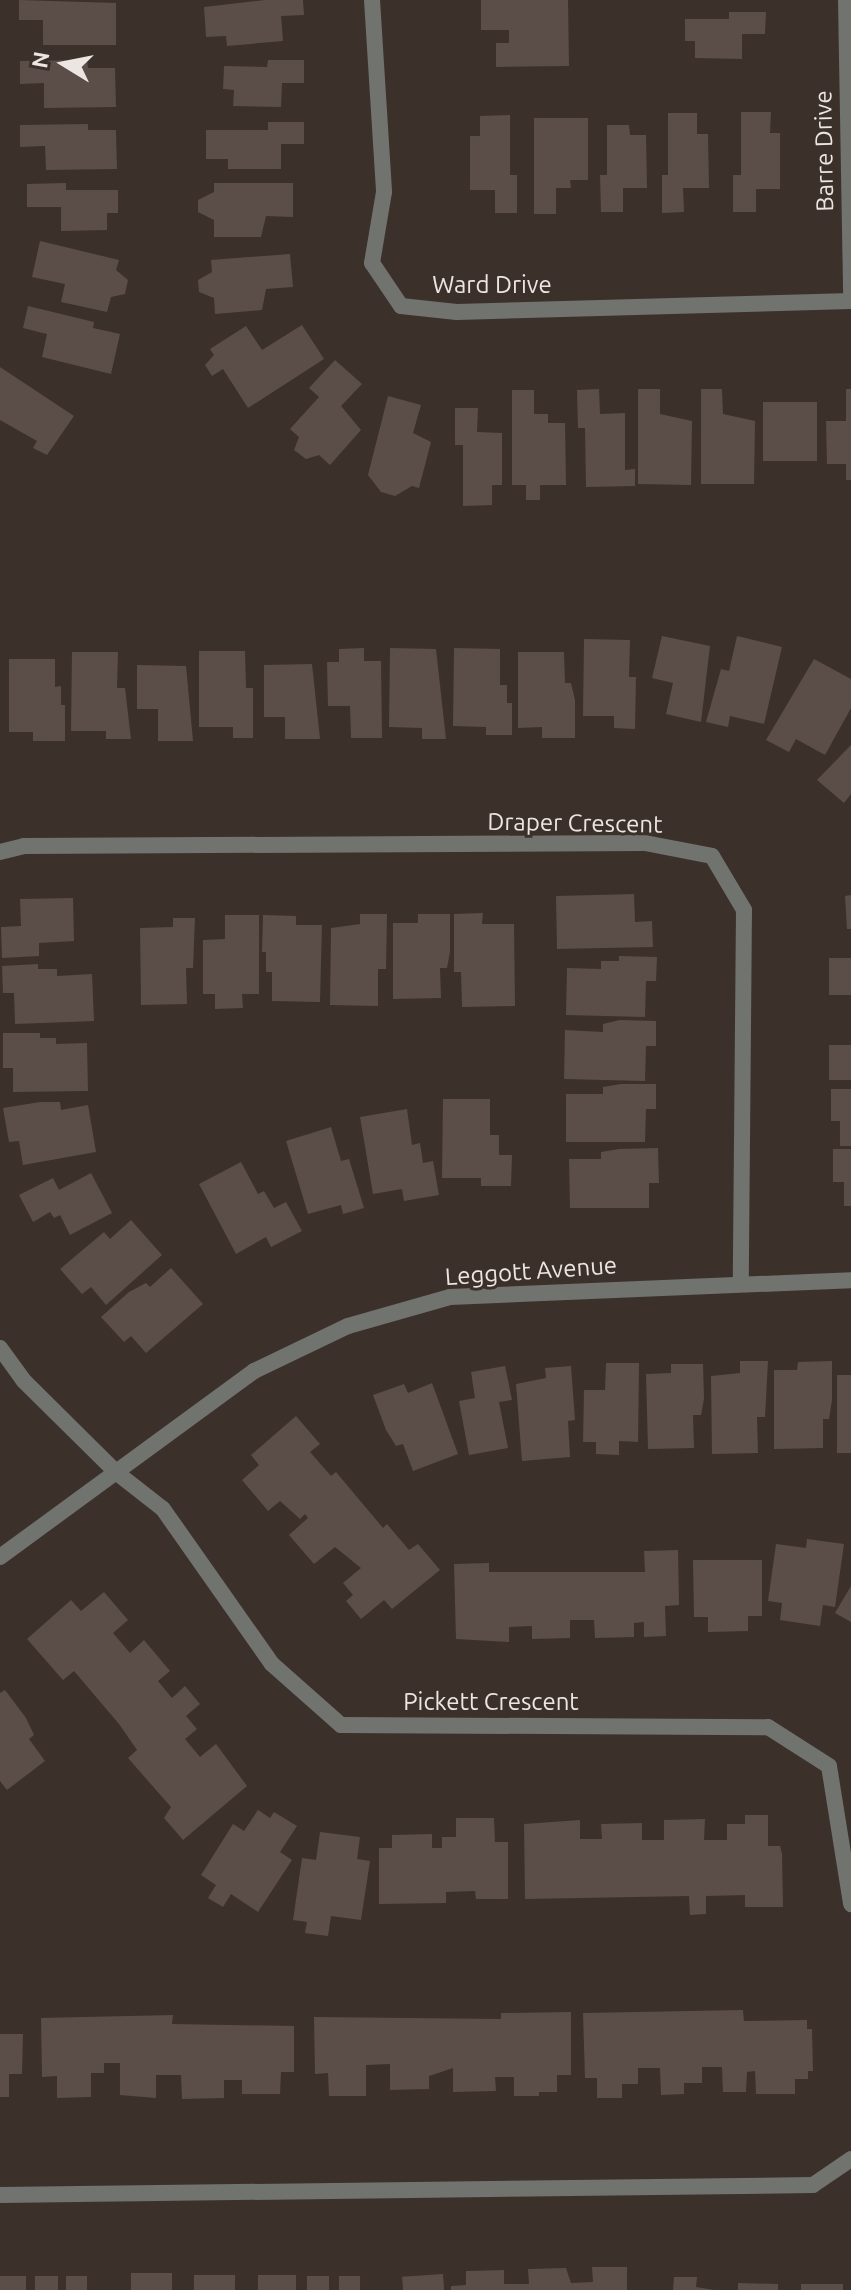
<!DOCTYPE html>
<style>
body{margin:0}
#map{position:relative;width:851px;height:2290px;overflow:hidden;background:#3c302b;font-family:Ubuntu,sans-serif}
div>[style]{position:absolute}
.building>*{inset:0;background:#5b4e48;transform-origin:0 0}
.street>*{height:16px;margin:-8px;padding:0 8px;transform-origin:8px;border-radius:8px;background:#70736e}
span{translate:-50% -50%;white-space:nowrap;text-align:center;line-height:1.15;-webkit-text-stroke:6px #3c302b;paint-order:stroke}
.street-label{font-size:24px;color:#ece5e1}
.north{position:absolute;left:24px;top:24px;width:80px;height:80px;-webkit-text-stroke:6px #3c302b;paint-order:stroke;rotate:280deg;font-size:22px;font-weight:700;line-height:32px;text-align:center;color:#ece5e1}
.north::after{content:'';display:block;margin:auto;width:28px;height:36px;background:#ece5e1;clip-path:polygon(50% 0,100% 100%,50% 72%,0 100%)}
</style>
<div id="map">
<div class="building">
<div style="clip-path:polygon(19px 0,116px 3px,116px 45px,43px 45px,43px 20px,19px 20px)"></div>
<div style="clip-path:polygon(265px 0,303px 0,304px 15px,281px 16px,283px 41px,227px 46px,226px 36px,206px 37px,204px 7px)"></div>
<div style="clip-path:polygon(481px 0,568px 0,569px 66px,496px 67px,496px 43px,509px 43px,509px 30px,481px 30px)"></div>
<div style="clip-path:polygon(729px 12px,766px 12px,765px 34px,742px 34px,742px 59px,695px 58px,695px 41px,685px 41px,685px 19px,729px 19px)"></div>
<div style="clip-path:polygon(87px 60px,88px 68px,115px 68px,116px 107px,44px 108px,44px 83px,20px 84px,20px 61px)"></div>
<div style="clip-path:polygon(268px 60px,304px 60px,304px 83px,282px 83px,281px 107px,233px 106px,234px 90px,223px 89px,224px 66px,267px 67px)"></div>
<div style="clip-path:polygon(741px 112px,771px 112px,770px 133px,780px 133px,780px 189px,756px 189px,756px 212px,733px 212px,733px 175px,741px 175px)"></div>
<div style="clip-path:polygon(668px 113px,697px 113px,697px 134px,708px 134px,709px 188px,683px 188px,684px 212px,662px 213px,662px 175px,668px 175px)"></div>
<div style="clip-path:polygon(510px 115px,510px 175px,517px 175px,517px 213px,495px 213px,495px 190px,470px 190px,470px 136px,480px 136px,480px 116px)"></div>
<div style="clip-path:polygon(534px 118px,588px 118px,588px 180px,570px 180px,571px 188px,556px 188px,556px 214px,534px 214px)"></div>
<div style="clip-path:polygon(268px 122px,304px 122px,304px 144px,281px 144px,281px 169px,228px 169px,228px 159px,206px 159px,206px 130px,268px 130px)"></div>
<div style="clip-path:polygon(88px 124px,88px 130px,116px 130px,117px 169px,46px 170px,45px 146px,20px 147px,20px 125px)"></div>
<div style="clip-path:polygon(607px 125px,629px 125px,630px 135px,646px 135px,647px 188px,623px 188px,623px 212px,601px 212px,600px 175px,607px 175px)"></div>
<div style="clip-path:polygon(66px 183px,66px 190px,118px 190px,118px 213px,107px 213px,107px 230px,61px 231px,61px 207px,27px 207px,27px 184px)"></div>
<div style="clip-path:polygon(214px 183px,293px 183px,293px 217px,266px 216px,261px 237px,214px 237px,214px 220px,198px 212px,198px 200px,214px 192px)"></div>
<div style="clip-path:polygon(40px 241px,119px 260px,116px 270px,128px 280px,125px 294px,111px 297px,107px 312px,61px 302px,65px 284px,32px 277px)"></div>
<div style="clip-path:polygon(290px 254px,293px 287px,266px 289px,262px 310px,215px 314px,214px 298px,199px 292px,198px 280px,212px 272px,211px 260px)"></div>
<div style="clip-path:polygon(28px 306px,94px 322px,93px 328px,120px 334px,111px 374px,42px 357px,47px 334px,23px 328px)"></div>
<div style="clip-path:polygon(302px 325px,324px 359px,248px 408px,223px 369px,212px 376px,205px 365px,214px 355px,210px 349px,246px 326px,262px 350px)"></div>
<div style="clip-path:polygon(335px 360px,362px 384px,341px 406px,361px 430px,330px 465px,319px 455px,306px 459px,294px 450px,299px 437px,290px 429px,319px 397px,309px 388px)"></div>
<div style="clip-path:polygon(0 367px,74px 416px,47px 455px,33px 448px,37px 441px,0 420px)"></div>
<div style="clip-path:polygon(599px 389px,600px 414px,625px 413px,625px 470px,635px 469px,635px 486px,586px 487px,585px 428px,578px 428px,577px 390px)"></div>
<div style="clip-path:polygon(638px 389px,660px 389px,660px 414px,692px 421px,691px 485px,638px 484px)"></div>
<div style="clip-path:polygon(701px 389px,722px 389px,723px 414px,755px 421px,754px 484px,701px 484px)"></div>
<div style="clip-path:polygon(846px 389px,851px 389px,851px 480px,846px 480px,846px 464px,827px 464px,826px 421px,846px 421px)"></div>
<div style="clip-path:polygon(512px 390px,534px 390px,534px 414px,548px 414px,548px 423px,565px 423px,566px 485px,540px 485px,540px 500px,526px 500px,526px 485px,512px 485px)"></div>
<div style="clip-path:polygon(388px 396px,421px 405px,413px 433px,431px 442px,419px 488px,412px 486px,395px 496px,381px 492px,368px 475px)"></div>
<div style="left:763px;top:402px;width:54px;height:59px"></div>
<div style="clip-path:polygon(455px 408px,478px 408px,477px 432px,502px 433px,502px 485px,492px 485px,492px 505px,463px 506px,463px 445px,455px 445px)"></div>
<div style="clip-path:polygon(662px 636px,710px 646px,701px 722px,666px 714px,673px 683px,652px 678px)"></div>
<div style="clip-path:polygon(737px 636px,782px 647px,764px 724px,730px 716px,728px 727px,706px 722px,721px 669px,729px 671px)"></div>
<div style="clip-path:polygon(584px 639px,630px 640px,629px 677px,636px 677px,635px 729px,614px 728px,614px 716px,583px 716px)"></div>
<div style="clip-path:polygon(364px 648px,364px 661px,381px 661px,382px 738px,351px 738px,350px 706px,328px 706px,327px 662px,339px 662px,339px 649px)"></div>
<div style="clip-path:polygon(390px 648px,436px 649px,446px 739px,422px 739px,422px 728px,389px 727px)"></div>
<div style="clip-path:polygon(454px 648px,500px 649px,500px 685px,507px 685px,507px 703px,512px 703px,512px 735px,486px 735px,486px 727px,453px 726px)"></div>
<div style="clip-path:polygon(199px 651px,245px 651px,246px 688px,253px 688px,253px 738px,233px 738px,233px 727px,199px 727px)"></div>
<div style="clip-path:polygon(72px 652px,118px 652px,117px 688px,125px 688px,131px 739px,106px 739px,106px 731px,71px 731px)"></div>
<div style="clip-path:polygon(518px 652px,564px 652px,565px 683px,571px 683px,575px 700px,575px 738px,542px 738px,542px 727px,518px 728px)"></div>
<div style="clip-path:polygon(9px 659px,55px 659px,55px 687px,61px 686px,61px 705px,65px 705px,65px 741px,33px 741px,33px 732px,9px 732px)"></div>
<div style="clip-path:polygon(814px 659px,851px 679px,851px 708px,825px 755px,796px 739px,789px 752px,766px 740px)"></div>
<div style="clip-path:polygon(312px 664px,320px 739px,285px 739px,285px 717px,264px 717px,264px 665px)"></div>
<div style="clip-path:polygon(137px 665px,186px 666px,193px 741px,158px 741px,158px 709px,137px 709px)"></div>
<div style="clip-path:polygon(851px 745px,851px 794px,844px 803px,817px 780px)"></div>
<div style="clip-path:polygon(634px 894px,635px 922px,652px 921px,653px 947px,557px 949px,556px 896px)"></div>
<div style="clip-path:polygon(851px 895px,851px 929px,847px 929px,845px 896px)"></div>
<div style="clip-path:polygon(73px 898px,74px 941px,39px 943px,39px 956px,2px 958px,1px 927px,21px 926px,20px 899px)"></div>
<div style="clip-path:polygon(483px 913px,482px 924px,514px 924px,515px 1006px,462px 1007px,461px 972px,454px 972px,454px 914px)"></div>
<div style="clip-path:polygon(360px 914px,387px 914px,386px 969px,378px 969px,378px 1006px,330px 1005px,331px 928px,360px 924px)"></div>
<div style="clip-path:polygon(418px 914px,450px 914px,450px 952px,447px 968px,440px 968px,441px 998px,393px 999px,393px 923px,418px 923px)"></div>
<div style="clip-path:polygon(225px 915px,259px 915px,259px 994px,242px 994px,243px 1008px,215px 1009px,215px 994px,203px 994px,203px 940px,225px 939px)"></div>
<div style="clip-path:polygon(263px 915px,296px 916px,296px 925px,322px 925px,320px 1002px,272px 1001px,272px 972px,266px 972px,266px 952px,262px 952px)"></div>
<div style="clip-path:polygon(173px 918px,195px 918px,193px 968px,186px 968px,187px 1004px,141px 1005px,140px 928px,173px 927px)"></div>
<div style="clip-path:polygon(619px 956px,657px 957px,656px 981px,646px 981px,645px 1017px,566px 1015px,567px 968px,601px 969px,601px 961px,619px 961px)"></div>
<div style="left:851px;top:958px;width:37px;height:22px;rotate:90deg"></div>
<div style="clip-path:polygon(38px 964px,38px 969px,57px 969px,57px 976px,92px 974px,94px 1021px,15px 1024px,14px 993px,3px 993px,2px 966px)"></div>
<div style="clip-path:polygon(620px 1020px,656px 1021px,656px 1046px,646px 1046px,645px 1081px,564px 1079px,565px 1030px,603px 1032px,603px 1024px)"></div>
<div style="clip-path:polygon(3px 1033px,40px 1033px,40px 1038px,56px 1038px,56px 1044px,87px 1043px,88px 1091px,13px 1092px,13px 1068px,3px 1068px)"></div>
<div style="left:829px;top:1045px;width:22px;height:35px"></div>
<div style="clip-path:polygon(621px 1084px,656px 1084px,656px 1109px,646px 1109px,645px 1142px,566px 1142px,566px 1094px,603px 1094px,603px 1087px)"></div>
<div style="clip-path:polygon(831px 1089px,851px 1089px,851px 1146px,840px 1146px,840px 1121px,831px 1121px)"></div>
<div style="clip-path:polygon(443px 1099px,490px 1099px,490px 1135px,499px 1135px,499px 1155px,512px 1155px,511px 1186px,481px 1186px,481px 1178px,442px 1178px)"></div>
<div style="clip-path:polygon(40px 1102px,60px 1102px,61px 1110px,88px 1105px,96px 1152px,23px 1165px,19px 1141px,9px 1142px,3px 1108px)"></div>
<div style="clip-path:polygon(407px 1109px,412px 1145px,420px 1143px,423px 1163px,433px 1161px,439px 1195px,404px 1201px,402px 1189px,373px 1194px,360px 1117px)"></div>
<div style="clip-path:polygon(331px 1127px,341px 1161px,349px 1159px,364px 1208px,343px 1214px,341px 1205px,308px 1214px,286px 1141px)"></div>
<div style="clip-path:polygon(658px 1148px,659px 1183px,649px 1183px,649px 1208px,570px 1208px,569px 1159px,601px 1159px,601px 1152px,619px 1149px)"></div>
<div style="clip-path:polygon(833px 1149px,851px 1149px,851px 1206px,844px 1206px,844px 1182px,833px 1182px)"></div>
<div style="clip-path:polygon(241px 1162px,258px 1194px,264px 1191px,274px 1208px,286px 1202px,302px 1231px,271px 1247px,266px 1237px,236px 1254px,199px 1184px)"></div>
<div style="clip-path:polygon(91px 1173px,112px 1213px,70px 1235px,60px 1215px,54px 1218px,50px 1212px,33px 1222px,19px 1195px,53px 1178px,59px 1190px)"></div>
<div style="clip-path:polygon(131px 1220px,162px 1255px,106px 1305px,91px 1287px,82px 1294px,60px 1269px,104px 1232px,110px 1239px)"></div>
<div style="clip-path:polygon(171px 1268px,203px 1304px,146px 1353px,131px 1336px,124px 1342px,101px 1317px,129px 1292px,146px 1283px,150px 1287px)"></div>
<div style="clip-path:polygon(740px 1361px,768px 1361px,765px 1417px,757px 1417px,758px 1453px,712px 1454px,711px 1376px,740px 1373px)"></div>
<div style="clip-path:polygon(832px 1361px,832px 1400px,829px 1419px,823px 1419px,823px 1448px,774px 1449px,774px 1370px,797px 1370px,798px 1362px)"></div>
<div style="clip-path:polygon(606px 1363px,639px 1363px,638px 1442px,619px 1441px,619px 1455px,596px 1454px,596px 1442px,583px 1442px,584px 1390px,605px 1390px)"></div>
<div style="clip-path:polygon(671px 1364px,703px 1364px,704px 1399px,701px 1415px,693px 1415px,694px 1448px,648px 1449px,646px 1374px,671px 1373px)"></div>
<div style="clip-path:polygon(505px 1366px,512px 1400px,499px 1402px,508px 1448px,469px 1455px,459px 1401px,475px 1398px,471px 1372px)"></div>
<div style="clip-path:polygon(571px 1366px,575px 1420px,568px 1421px,570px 1457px,522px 1461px,516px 1384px,546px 1378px,545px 1368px)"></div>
<div style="left:837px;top:1375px;width:14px;height:78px"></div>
<div style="clip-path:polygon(432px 1383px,458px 1454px,413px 1471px,403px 1444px,396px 1446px,386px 1430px,373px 1395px,404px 1384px,408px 1393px)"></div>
<div style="clip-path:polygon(296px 1416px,320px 1444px,310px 1452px,331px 1476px,336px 1472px,383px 1528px,387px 1524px,409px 1550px,418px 1544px,440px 1570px,392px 1609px,384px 1600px,361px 1619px,346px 1601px,353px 1595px,343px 1583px,361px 1568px,335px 1547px,314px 1564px,289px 1535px,308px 1518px,305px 1514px,300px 1519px,280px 1501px,268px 1511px,242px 1480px,259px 1465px,251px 1455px)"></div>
<div style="clip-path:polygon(807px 1539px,844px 1544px,835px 1607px,823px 1605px,820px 1626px,780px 1620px,782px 1603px,768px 1601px,776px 1544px,806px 1548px)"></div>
<div style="clip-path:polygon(678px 1550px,679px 1605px,665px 1606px,666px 1636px,644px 1637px,644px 1622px,634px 1623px,634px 1637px,595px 1638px,594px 1620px,570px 1620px,570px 1638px,532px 1639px,532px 1626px,509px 1627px,509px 1642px,456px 1639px,454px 1564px,489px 1563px,489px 1572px,645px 1572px,644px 1551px)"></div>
<div style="clip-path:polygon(693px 1560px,762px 1560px,762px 1616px,748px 1616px,748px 1631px,708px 1632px,708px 1617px,694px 1617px)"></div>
<div style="clip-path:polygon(851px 1586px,851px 1622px,835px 1613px)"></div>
<div style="clip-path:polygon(104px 1592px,128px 1620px,113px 1633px,130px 1653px,144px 1640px,170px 1671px,158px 1681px,172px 1698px,185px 1686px,200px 1704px,186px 1716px,197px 1729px,185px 1739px,200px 1757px,216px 1744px,247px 1786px,183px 1840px,164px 1818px,171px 1807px,128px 1758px,137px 1750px,119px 1724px,74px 1671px,63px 1680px,27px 1639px,71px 1600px,81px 1611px)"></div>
<div style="clip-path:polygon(5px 1690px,26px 1718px,34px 1735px,29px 1739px,45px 1761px,7px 1790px,0 1781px,0 1693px)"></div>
<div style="clip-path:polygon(258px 1810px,270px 1818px,274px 1812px,297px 1826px,280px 1852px,292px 1860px,258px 1912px,231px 1894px,223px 1907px,208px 1898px,216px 1885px,201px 1875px,233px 1824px,244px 1831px)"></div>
<div style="clip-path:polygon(745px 1815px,768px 1815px,768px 1846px,780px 1846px,782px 1854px,783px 1907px,745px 1907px,745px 1895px,706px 1896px,706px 1914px,690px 1915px,689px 1896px,525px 1899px,524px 1824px,580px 1820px,580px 1839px,602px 1839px,601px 1824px,642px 1823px,642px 1840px,664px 1840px,664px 1820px,705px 1819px,704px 1840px,727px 1840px,727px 1824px,745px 1824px)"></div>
<div style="clip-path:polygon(456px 1818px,494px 1818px,495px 1842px,508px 1842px,508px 1899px,476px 1899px,475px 1891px,446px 1892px,446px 1903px,379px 1904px,379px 1848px,392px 1848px,392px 1835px,432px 1834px,432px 1848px,442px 1848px,442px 1837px,456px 1837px)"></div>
<div style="clip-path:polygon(320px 1832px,360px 1837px,357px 1859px,370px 1861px,361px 1920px,331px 1916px,328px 1936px,305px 1933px,307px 1922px,293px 1920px,302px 1858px,316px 1860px)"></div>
<div style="clip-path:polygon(743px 2010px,744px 2021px,807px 2020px,807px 2029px,812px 2029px,813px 2071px,808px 2071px,808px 2079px,795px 2079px,795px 2094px,756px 2094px,755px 2071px,747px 2072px,746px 2092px,723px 2092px,722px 2067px,702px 2067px,702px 2083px,684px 2083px,684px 2094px,661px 2095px,660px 2068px,638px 2068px,638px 2084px,622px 2084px,622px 2098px,597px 2098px,597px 2078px,585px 2078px,583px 2013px)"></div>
<div style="clip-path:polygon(571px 2012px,571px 2075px,557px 2075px,557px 2092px,539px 2092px,539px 2096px,514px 2096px,514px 2077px,495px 2077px,496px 2091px,453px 2092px,453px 2068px,429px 2076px,429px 2089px,390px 2090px,390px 2064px,366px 2065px,366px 2096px,329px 2096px,328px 2073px,315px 2074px,314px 2017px,501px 2019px,501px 2013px)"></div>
<div style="clip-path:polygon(173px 2015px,172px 2024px,294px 2026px,294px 2072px,281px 2072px,280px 2094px,242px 2094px,242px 2080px,224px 2080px,224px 2098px,182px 2099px,181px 2075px,156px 2075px,156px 2098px,120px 2095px,120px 2063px,104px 2063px,104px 2073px,91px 2073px,91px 2097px,57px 2098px,57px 2076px,42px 2077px,41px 2018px)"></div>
<div style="clip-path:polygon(0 2034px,23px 2034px,22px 2074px,9px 2074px,9px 2097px,0 2097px)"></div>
<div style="clip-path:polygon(592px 2267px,627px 2267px,627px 2290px,451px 2290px,451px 2286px,466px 2285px,466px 2271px,504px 2270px,504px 2284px,529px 2284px,528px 2269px,566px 2268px,571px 2283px,593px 2282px)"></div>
<div style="left:172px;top:2273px;width:17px;height:41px;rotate:90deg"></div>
<div style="left:443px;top:2274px;width:16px;height:41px;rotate:86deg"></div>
<div style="left:235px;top:2275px;width:15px;height:41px;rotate:90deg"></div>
<div style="left:258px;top:2275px;width:38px;height:15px"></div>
<div style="left:0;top:2276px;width:26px;height:14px"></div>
<div style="left:58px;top:2276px;width:14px;height:23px;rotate:90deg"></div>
<div style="left:66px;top:2276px;width:21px;height:14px"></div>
<div style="left:329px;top:2276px;width:14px;height:22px;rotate:90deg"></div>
<div style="left:339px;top:2276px;width:21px;height:14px"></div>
<div style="clip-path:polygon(674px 2277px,697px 2277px,696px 2287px,714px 2290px,673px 2290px)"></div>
<div style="clip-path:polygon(738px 2283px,778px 2284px,778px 2290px,738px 2290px)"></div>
<div style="left:801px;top:2284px;width:42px;height:6px"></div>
</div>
<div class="street">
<div style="left:372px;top:0;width:192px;rotate:86.4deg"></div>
<div style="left:384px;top:192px;width:72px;rotate:99.6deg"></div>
<div style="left:372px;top:263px;width:52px;rotate:56deg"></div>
<div style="left:401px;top:306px;width:56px;rotate:6.1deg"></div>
<div style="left:457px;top:312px;width:394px;rotate:-1.6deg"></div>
<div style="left:846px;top:0;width:301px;rotate:89deg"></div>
<div style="left:0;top:852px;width:25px;rotate:-14deg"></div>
<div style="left:24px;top:846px;width:621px;rotate:-0.28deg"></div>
<div style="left:645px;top:843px;width:68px;rotate:11deg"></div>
<div style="left:712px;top:856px;width:63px;rotate:59.3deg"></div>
<div style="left:744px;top:910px;width:374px;rotate:90.5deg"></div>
<div style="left:0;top:1348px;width:39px;rotate:54deg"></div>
<div style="left:23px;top:1380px;width:132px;rotate:44.7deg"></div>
<div style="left:117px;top:1473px;width:58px;rotate:38deg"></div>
<div style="left:163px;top:1509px;width:189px;rotate:54.9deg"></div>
<div style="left:272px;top:1664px;width:92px;rotate:41.5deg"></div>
<div style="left:341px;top:1725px;width:427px;rotate:0.3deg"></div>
<div style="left:768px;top:1727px;width:72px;rotate:32.6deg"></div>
<div style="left:829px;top:1766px;width:140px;rotate:80.9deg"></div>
<div style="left:0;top:1557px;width:315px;rotate:-36.2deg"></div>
<div style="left:254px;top:1371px;width:104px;rotate:-25.6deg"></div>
<div style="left:348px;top:1326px;width:106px;rotate:-15.9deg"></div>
<div style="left:450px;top:1297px;width:401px;rotate:-2.4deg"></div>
<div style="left:0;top:2195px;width:813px;rotate:-0.7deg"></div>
<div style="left:813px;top:2185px;width:46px;rotate:-34.4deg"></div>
</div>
<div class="street-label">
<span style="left:824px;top:151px;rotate:-91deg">Barre Drive</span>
<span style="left:492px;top:285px">Ward Drive</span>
<span style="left:575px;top:823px;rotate:1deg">Draper Crescent</span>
<span style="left:531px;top:1271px;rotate:-4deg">Leggott Avenue</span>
<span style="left:491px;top:1702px">Pickett Crescent</span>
</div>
<div class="north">N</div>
</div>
